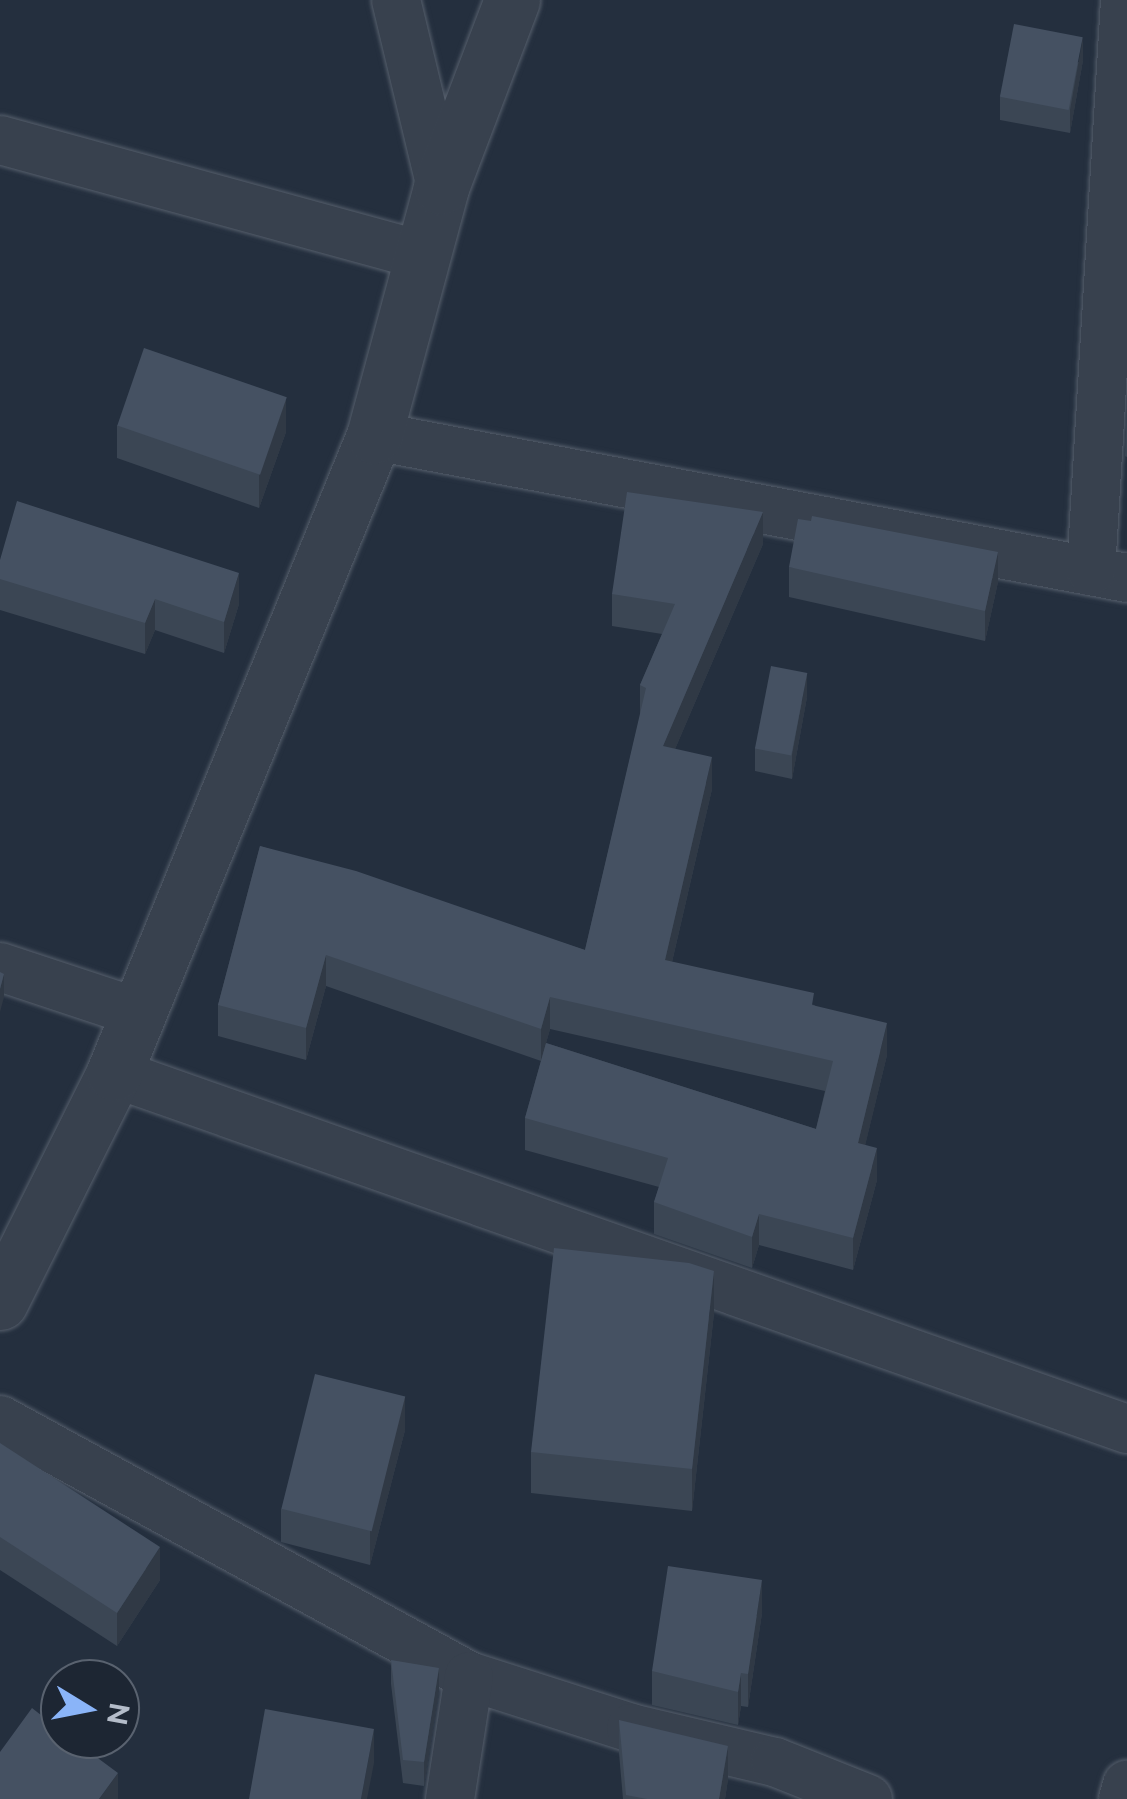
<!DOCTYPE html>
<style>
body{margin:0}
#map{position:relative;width:1127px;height:1799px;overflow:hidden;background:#242f3e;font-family:Raleway,sans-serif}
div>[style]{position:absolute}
.roads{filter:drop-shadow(0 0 2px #565f6c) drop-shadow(0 0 2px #565f6c)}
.minor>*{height:48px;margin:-24px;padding:0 24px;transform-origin:24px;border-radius:24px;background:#38414e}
.tertiary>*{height:55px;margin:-27.5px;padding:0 27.5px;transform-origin:27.5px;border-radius:27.5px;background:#38414e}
.wall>*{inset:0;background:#3b4654}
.shaded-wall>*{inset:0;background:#303945}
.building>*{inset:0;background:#455162;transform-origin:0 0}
span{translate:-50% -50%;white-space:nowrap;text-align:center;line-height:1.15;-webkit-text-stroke:10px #1d2633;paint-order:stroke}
.north{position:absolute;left:40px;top:1659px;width:100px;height:100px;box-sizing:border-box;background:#1d2633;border:2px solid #59626f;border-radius:50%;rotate:100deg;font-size:28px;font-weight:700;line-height:40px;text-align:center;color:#b4bcc9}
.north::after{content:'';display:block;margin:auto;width:35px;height:45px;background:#8ab4f8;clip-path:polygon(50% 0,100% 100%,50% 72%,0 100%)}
</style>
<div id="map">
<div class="roads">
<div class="minor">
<div style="left:396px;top:0;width:192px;rotate:76.5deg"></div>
<div style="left:0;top:140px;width:440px;rotate:15.3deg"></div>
<div style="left:374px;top:436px;width:766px;rotate:10.68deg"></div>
<div style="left:1091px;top:571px;width:572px;rotate:-86.59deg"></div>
<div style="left:0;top:967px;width:146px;rotate:18.3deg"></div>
<div style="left:114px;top:1073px;width:1074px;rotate:19.36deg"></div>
<div style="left:0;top:1420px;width:534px;rotate:28.63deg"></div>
<div style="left:469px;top:1676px;width:170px;rotate:17.8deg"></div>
<div style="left:631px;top:1728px;width:148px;rotate:13.3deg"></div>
<div style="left:775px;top:1762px;width:100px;rotate:21.7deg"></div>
<div style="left:450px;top:1799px;width:124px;rotate:-81.2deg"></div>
<div style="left:1123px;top:1799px;width:15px;rotate:-74deg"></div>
</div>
<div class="tertiary">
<div style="left:0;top:1302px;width:256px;rotate:-63.5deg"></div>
<div style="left:114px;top:1073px;width:688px;rotate:-67.8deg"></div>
<div style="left:374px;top:436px;width:258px;rotate:-74.9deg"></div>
<div style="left:441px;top:187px;width:200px;rotate:-69.2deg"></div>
</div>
</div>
<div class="wall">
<div style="clip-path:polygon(1083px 60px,1070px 133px,1000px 120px,1000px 97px)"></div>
<div style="clip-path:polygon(1127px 406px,1127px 457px,1125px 456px)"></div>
<div style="clip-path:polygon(117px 425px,286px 432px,259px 508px,117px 458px)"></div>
<div style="clip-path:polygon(evenodd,763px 544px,675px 749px,712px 789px,672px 962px,814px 1005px,887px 1055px,865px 1145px,877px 1180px,853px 1270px,759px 1245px,752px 1268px,654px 1234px,654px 1202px,659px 1187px,525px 1150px,525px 1118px,541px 1061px,326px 986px,306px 1060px,218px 1036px,218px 1005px,260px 846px,585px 950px,640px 716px,640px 685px,662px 634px,612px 626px,612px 594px,763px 544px,550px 1029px,825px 1091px,816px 1129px,546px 1043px,550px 1029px)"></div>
<div style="clip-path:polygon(0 560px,239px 604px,224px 653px,155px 630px,145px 654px,0 610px)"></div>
<div style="clip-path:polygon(789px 567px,998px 582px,985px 641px,789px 597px)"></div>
<div style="clip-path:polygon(807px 697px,792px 779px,755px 771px,755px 748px)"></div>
<div style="clip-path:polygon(714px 1313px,692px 1511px,531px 1493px,531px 1452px)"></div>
<div style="clip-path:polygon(405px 1430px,370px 1565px,281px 1542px,281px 1509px)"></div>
<div style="clip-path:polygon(0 1443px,160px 1580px,117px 1646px,0 1570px)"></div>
<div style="clip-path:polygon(762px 1613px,748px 1707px,741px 1706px,738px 1725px,652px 1705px,652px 1671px)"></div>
<div style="clip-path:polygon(391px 1660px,439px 1691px,424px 1786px,403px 1783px,391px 1684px)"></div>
<div style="clip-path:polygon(619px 1720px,728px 1779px,725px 1799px,623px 1799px,619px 1753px)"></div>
</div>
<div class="shaded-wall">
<div style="clip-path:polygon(1083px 37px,1083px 60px,1070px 133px,1070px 110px)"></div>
<div style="clip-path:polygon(286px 398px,286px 432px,259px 508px,259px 475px)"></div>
<div style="clip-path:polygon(763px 512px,763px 544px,663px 777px,663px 746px)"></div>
<div style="clip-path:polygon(998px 552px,998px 582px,985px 641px,985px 611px)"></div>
<div style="clip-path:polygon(239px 573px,239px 604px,224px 653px,224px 622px)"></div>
<div style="clip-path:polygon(155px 599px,155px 630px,145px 654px,145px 623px)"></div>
<div style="clip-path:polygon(807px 673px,807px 697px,792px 779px,792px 755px)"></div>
<div style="clip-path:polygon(712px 757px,712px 789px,665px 992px,665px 960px)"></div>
<div style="clip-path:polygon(326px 955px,326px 986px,306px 1060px,306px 1028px)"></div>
<div style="clip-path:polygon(4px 974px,4px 997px,0 1012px,0 989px)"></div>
<div style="clip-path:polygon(550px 997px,550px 1029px,541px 1061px,541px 1029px)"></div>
<div style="clip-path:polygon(887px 1023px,887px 1055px,858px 1175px,858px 1143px)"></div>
<div style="clip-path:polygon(877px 1148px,877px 1180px,853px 1270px,853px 1238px)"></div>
<div style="clip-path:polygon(759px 1214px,759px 1245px,752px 1268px,752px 1237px)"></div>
<div style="clip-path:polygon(714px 1271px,714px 1313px,692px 1511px,692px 1469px)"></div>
<div style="clip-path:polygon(405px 1396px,405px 1430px,370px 1565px,370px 1531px)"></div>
<div style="clip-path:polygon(160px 1547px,160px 1580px,117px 1646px,117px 1613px)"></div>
<div style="clip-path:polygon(762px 1580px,762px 1613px,748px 1707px,748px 1674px)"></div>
<div style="clip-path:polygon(439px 1668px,439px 1691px,424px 1786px,424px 1762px)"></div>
<div style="clip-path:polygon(741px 1673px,741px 1706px,738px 1725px,738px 1692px)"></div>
<div style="clip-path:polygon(374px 1729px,374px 1763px,367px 1799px,361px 1799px)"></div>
<div style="clip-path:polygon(728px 1746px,728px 1779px,725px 1799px,719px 1799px)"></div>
<div style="clip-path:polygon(118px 1773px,118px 1799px,99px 1799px)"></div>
</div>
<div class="building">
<div style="left:1014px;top:24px;width:70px;height:74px;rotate:11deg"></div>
<div style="left:144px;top:348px;width:151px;height:82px;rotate:19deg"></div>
<div style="clip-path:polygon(627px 492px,763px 512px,663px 746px,712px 757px,665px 960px,814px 993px,812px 1005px,887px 1023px,858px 1143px,877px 1148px,853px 1238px,759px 1214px,752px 1237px,654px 1202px,668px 1158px,525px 1118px,546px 1043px,816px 1129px,833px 1061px,550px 997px,541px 1029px,326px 955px,306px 1028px,218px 1005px,260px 846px,356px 871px,585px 950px,646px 688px,640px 685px,675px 604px,612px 594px)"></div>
<div style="clip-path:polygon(17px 501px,239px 573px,224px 622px,155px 599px,145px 623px,0 579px,0 560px)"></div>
<div style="clip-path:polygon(812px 516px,998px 552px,985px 611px,789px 567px,798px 519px,811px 521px)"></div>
<div style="left:771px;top:666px;width:37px;height:84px;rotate:11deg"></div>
<div style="clip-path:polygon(0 972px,4px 974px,0 989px)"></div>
<div style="clip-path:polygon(554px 1248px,689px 1263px,714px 1271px,692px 1469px,531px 1452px)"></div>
<div style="left:315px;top:1374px;width:93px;height:139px;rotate:14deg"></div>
<div style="clip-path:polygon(0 1443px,160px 1547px,117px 1613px,0 1537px)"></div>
<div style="clip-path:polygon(668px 1566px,762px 1580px,748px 1674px,741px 1673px,738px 1692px,652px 1671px)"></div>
<div style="clip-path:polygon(391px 1660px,439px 1668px,424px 1762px,403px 1760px)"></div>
<div style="clip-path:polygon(32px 1708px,60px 1730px,60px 1739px,72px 1739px,118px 1773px,99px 1799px,0 1799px,0 1752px)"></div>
<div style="clip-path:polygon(265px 1709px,374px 1729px,361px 1799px,249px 1799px)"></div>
<div style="clip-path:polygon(619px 1720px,728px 1746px,719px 1799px,647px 1799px,626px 1795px)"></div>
</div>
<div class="north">N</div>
</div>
